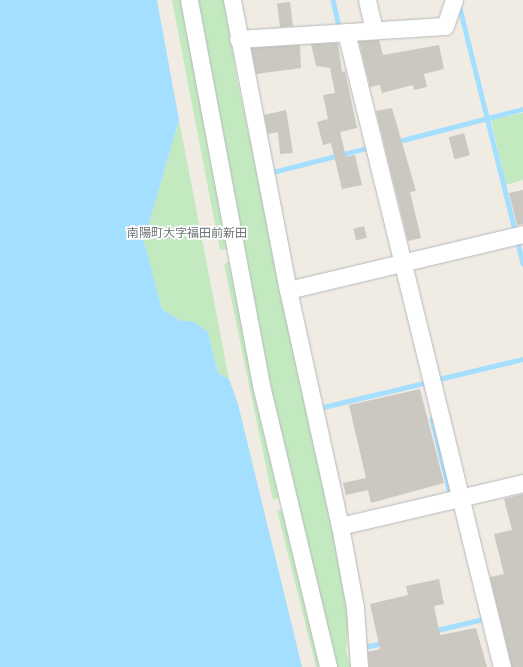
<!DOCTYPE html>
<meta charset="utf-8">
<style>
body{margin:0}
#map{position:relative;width:523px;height:667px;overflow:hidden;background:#f0ece4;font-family:Montserrat,"Noto Sans JP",sans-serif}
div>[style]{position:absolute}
.green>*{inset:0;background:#c2e9bf;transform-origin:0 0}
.water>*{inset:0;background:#a5dfff}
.stream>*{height:4.5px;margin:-2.25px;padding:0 2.25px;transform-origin:2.25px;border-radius:2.25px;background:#a5dfff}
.building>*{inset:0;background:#cbc7c1;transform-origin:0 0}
.roads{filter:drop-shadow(0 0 1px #b5b8bc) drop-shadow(0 0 1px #b5b8bc)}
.minor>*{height:17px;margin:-8.5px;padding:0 8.5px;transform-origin:8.5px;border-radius:8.5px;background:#fff}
span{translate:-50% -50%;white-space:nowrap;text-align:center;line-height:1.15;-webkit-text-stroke:3.5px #fff;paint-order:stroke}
.quarter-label{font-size:12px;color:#6d7378}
</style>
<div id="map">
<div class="green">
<div style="clip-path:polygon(172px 0,183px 0,229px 249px,220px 250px)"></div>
<div style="clip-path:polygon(194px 0,225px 0,237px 80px,350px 604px,346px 652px,351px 667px,334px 667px,268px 384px)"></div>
<div style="clip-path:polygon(523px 113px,523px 180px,506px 185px,491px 120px)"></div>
<div style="clip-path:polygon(179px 120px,229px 379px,218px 373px,208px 332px,193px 321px,181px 321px,162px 309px,144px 241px)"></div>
<div style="clip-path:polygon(231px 261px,282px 497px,273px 500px,224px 264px)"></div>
<div style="left:285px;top:509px;width:163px;height:8px;rotate:76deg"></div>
</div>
<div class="water">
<div style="clip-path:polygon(0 0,157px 0,179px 120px,144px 241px,162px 309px,181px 321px,193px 321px,208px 332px,218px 373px,229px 379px,238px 404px,302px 667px,0 667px)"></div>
</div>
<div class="stream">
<div style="left:333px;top:0;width:27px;rotate:77deg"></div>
<div style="left:460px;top:8px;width:226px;rotate:76.1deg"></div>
<div style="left:403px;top:140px;width:124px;rotate:-14.5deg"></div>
<div style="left:269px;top:173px;width:101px;rotate:-14.3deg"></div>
<div style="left:518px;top:243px;width:21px;rotate:76deg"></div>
<div style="left:439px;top:379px;width:86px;rotate:-13.4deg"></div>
<div style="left:319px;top:408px;width:108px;rotate:-13.4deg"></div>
<div style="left:432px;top:419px;width:76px;rotate:76.3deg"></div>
<div style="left:433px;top:631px;width:51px;rotate:-13.5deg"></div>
<div style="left:369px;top:646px;width:14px;rotate:-12deg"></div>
</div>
<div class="building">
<div style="left:290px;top:2px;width:24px;height:13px;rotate:83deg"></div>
<div style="clip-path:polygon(379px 40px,383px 55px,439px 45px,444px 69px,424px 74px,427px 87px,414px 90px,413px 85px,382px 93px,380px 85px,370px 87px,359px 41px)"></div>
<div style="clip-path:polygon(338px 43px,342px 72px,345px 71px,357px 128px,340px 132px,346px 157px,355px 155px,362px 185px,342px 189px,331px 143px,323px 145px,317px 122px,328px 119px,323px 95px,335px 93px,330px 68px,316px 66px,311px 44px)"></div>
<div style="clip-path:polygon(300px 45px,301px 68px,256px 74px,251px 48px)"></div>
<div style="clip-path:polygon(392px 108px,416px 191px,410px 192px,421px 238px,408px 241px,376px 111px)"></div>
<div style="clip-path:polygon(286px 110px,293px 153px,280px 154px,278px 132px,268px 134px,264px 115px)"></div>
<div style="left:464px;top:133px;width:23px;height:16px;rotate:75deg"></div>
<div style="clip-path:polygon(523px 190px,523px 224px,517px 225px,509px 193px)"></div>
<div style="left:364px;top:226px;width:12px;height:11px;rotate:76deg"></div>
<div style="clip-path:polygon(420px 389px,444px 483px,371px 503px,368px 490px,346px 495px,343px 483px,366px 478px,349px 405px)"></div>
<div style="clip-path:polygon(523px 494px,523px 667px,512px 667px,490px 577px,504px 574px,494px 534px,512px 530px,504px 499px)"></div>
<div style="clip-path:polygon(439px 579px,444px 604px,434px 606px,440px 635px,476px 628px,487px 667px,369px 667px,368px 652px,380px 649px,370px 604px,408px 595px,406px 586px)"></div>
</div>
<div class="roads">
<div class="minor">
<div style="left:189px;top:0;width:392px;rotate:79.4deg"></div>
<div style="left:261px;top:385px;width:290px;rotate:76.6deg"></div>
<div style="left:232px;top:0;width:295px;rotate:79.1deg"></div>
<div style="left:288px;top:290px;width:242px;rotate:77.6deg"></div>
<div style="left:340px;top:526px;width:83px;rotate:79.6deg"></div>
<div style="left:355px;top:608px;width:59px;rotate:86.1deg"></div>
<div style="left:367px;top:0;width:31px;rotate:77deg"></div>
<div style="left:346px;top:32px;width:654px;rotate:76.2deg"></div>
<div style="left:238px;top:39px;width:207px;rotate:-3.6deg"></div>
<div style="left:445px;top:26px;width:28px;rotate:-71deg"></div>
<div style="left:288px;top:290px;width:242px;rotate:-13.4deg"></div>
<div style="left:340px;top:526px;width:188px;rotate:-13.2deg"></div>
</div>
</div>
<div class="quarter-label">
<span style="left:187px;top:233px">南陽町大字福田前新田</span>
</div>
</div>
